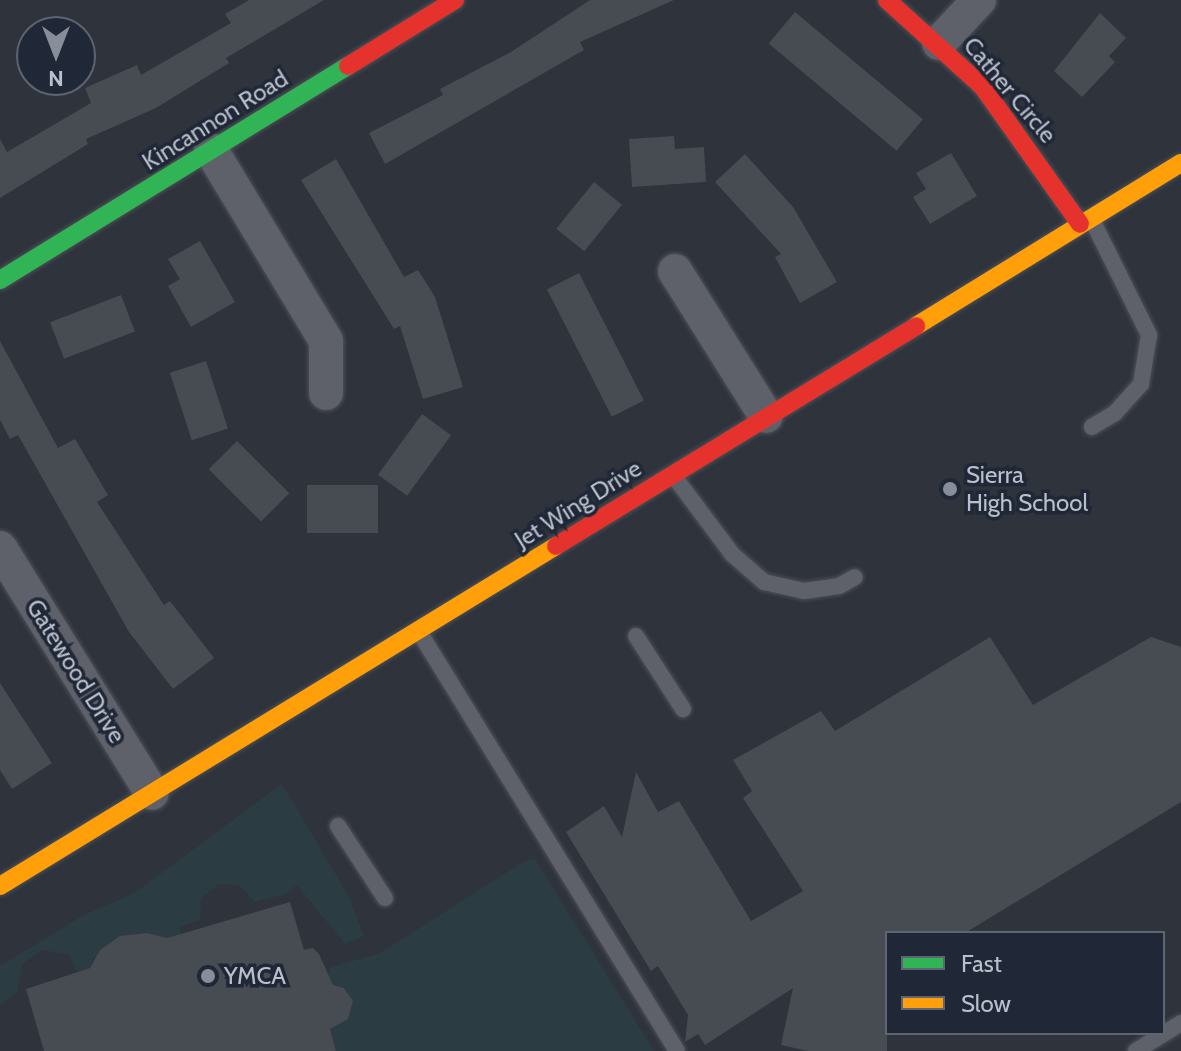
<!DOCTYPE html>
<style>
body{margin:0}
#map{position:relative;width:1181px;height:1051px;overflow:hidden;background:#2e333c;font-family:Cabin,sans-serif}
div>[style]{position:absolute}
.green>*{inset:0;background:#2b3d42}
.building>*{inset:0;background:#474b52;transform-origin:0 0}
.roads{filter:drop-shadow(0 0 2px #4c4f56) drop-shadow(0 0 2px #4c4f56)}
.lane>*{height:16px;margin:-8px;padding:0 8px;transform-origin:8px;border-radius:8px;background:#5e6169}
.street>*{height:34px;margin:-17px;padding:0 17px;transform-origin:17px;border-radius:17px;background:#5e6169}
.fast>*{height:18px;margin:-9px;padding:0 9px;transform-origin:9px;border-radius:9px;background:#30b455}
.slow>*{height:18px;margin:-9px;padding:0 9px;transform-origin:9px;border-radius:9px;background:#ff9f0a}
.jam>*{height:18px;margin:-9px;padding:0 9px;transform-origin:9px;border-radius:9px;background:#e5322d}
.dots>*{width:22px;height:22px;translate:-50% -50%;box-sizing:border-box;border:4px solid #202837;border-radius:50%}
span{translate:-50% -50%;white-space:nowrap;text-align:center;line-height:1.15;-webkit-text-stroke:7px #202837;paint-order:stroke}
.street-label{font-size:24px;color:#b9bfcb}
.poi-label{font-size:24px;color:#b9bfcb}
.left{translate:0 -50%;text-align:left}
.legend{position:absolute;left:885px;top:931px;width:280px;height:104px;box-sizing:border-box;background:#202837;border:2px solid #5d6472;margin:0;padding:10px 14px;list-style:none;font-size:24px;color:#b9bfcb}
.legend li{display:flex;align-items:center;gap:16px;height:40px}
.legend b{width:40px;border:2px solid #5d6472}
.north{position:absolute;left:16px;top:16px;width:80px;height:80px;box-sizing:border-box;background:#202837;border:2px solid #5d6472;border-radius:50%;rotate:180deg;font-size:22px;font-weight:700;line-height:32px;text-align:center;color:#b9bfcb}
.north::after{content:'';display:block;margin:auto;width:28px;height:36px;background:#888e99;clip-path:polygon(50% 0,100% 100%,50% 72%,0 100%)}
</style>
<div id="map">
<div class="green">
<div style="clip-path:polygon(282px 784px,349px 897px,364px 936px,345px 944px,297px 885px,286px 894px,255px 902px,239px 885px,219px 884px,201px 898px,200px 920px,179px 927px,188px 956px,162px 937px,120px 936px,93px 959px,83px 986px,69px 955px,43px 950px,23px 963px,17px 992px,0 1005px,0 966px,86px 914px,133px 894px)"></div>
<div style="clip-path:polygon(535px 859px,654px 1051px,336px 1051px,329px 1026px,348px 1019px,353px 1001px,344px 988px,329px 985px,329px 968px,380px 953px,525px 861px)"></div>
</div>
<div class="building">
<div style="clip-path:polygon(249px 0,324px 0,226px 58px,229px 63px,156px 108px,86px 139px,88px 144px,0 198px,0 139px,7px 152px,91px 103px,85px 88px,137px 65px,141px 75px,231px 23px,225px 14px)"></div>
<div style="clip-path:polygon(590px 0,674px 0,580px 42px,584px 50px,385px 164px,369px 133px,443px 95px,440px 89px,511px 52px)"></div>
<div style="left:795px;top:12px;width:167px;height:41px;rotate:40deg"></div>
<div style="clip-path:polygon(1100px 13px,1126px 38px,1109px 56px,1115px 62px,1082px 97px,1054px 71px)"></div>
<div style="clip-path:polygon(674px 136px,675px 149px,704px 147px,706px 182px,632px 187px,629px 139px)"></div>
<div style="clip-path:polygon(951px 153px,977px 196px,930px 224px,913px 197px,926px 189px,916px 173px)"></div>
<div style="clip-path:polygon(745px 154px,793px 207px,837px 282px,800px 303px,775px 257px,781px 254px,715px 182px)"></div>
<div style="clip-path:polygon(336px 159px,404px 277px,418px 270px,435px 297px,463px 387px,423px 399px,400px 326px,394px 329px,301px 180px)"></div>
<div style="left:594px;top:182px;width:36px;height:60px;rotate:39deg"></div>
<div style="clip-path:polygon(200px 241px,235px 302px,191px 327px,168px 286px,180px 279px,168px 259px)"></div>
<div style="left:579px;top:273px;width:143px;height:36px;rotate:63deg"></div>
<div style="left:121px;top:295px;width:39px;height:76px;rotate:69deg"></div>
<div style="clip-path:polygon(0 341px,58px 448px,75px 439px,108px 495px,97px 502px,164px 605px,170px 601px,214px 658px,173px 689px,129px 632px,18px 435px,10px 439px,0 420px)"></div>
<div style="left:206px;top:361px;width:71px;height:38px;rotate:72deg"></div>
<div style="left:422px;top:414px;width:36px;height:75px;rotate:36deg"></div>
<div style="left:237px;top:441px;width:74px;height:40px;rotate:45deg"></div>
<div style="left:307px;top:485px;width:71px;height:48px"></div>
<div style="clip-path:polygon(990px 637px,1033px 705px,1151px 637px,1181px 647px,1181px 802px,965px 933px,887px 933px,887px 1051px,808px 1051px,781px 1045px,793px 988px,705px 1045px,698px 1034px,685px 1042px,688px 1015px,658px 966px,651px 971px,566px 832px,604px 806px,622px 837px,636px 772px,658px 812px,679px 801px,751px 921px,803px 891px,743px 798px,752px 791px,733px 760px,821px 711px,835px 731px)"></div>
<div style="clip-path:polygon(0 683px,52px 763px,12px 789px,0 770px)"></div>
<div style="clip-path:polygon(290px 902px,304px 950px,313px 948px,319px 954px,333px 985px,344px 988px,353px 1001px,348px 1019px,330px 1029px,336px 1051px,44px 1051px,26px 989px,90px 968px,100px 950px,120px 936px,147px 933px,167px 938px)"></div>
</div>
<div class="roads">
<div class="lane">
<div style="left:1091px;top:218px;width:131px;rotate:63.6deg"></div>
<div style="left:1149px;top:335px;width:50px;rotate:99.3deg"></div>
<div style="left:1141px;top:384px;width:39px;rotate:132deg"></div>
<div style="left:1115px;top:413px;width:27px;rotate:149deg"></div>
<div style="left:673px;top:475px;width:99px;rotate:53.2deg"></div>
<div style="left:732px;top:554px;width:43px;rotate:41.2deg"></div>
<div style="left:764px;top:582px;width:41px;rotate:12.7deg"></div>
<div style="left:804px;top:591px;width:35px;rotate:-8deg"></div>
<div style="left:839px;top:586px;width:18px;rotate:-29deg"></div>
<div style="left:418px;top:630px;width:494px;rotate:58.4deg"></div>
<div style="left:636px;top:636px;width:87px;rotate:57.2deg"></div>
<div style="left:338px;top:826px;width:86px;rotate:56.9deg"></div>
<div style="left:1136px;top:1051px;width:53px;rotate:-31.9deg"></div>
</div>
<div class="street">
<div style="left:939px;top:43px;width:59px;rotate:-47.1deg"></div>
<div style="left:211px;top:150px;width:223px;rotate:58.9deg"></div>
<div style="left:326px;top:341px;width:52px;rotate:90deg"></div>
<div style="left:675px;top:271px;width:171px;rotate:57.9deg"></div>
<div style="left:0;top:548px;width:288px;rotate:58.2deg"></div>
</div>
<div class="fast">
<div style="left:0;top:280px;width:409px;rotate:-31.6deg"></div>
</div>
<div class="slow">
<div style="left:916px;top:326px;width:311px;rotate:-31.6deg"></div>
<div style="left:0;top:886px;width:652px;rotate:-31.45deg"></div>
</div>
<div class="jam">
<div style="left:887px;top:0;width:128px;rotate:42.2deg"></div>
<div style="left:982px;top:86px;width:169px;rotate:54.6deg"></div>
<div style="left:348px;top:66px;width:126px;rotate:-31.7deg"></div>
<div style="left:556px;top:546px;width:422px;rotate:-31.4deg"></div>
</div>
</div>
<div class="dots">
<div style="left:950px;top:489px;background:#888e99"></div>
<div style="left:208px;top:976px;background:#888e99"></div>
</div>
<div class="street-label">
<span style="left:1010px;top:90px;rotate:50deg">Cather Circle</span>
<span style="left:215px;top:120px;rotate:-32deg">Kincannon Road</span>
<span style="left:578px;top:504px;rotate:-32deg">Jet Wing Drive</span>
<span style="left:76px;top:671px;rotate:58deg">Gatewood Drive</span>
</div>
<div class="poi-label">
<span class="left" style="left:966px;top:489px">Sierra<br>High School</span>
<span class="left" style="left:224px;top:976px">YMCA</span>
</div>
<ul class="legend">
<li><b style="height:10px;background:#30b455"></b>Fast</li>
<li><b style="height:10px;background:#ff9f0a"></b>Slow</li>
</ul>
<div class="north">N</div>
</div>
